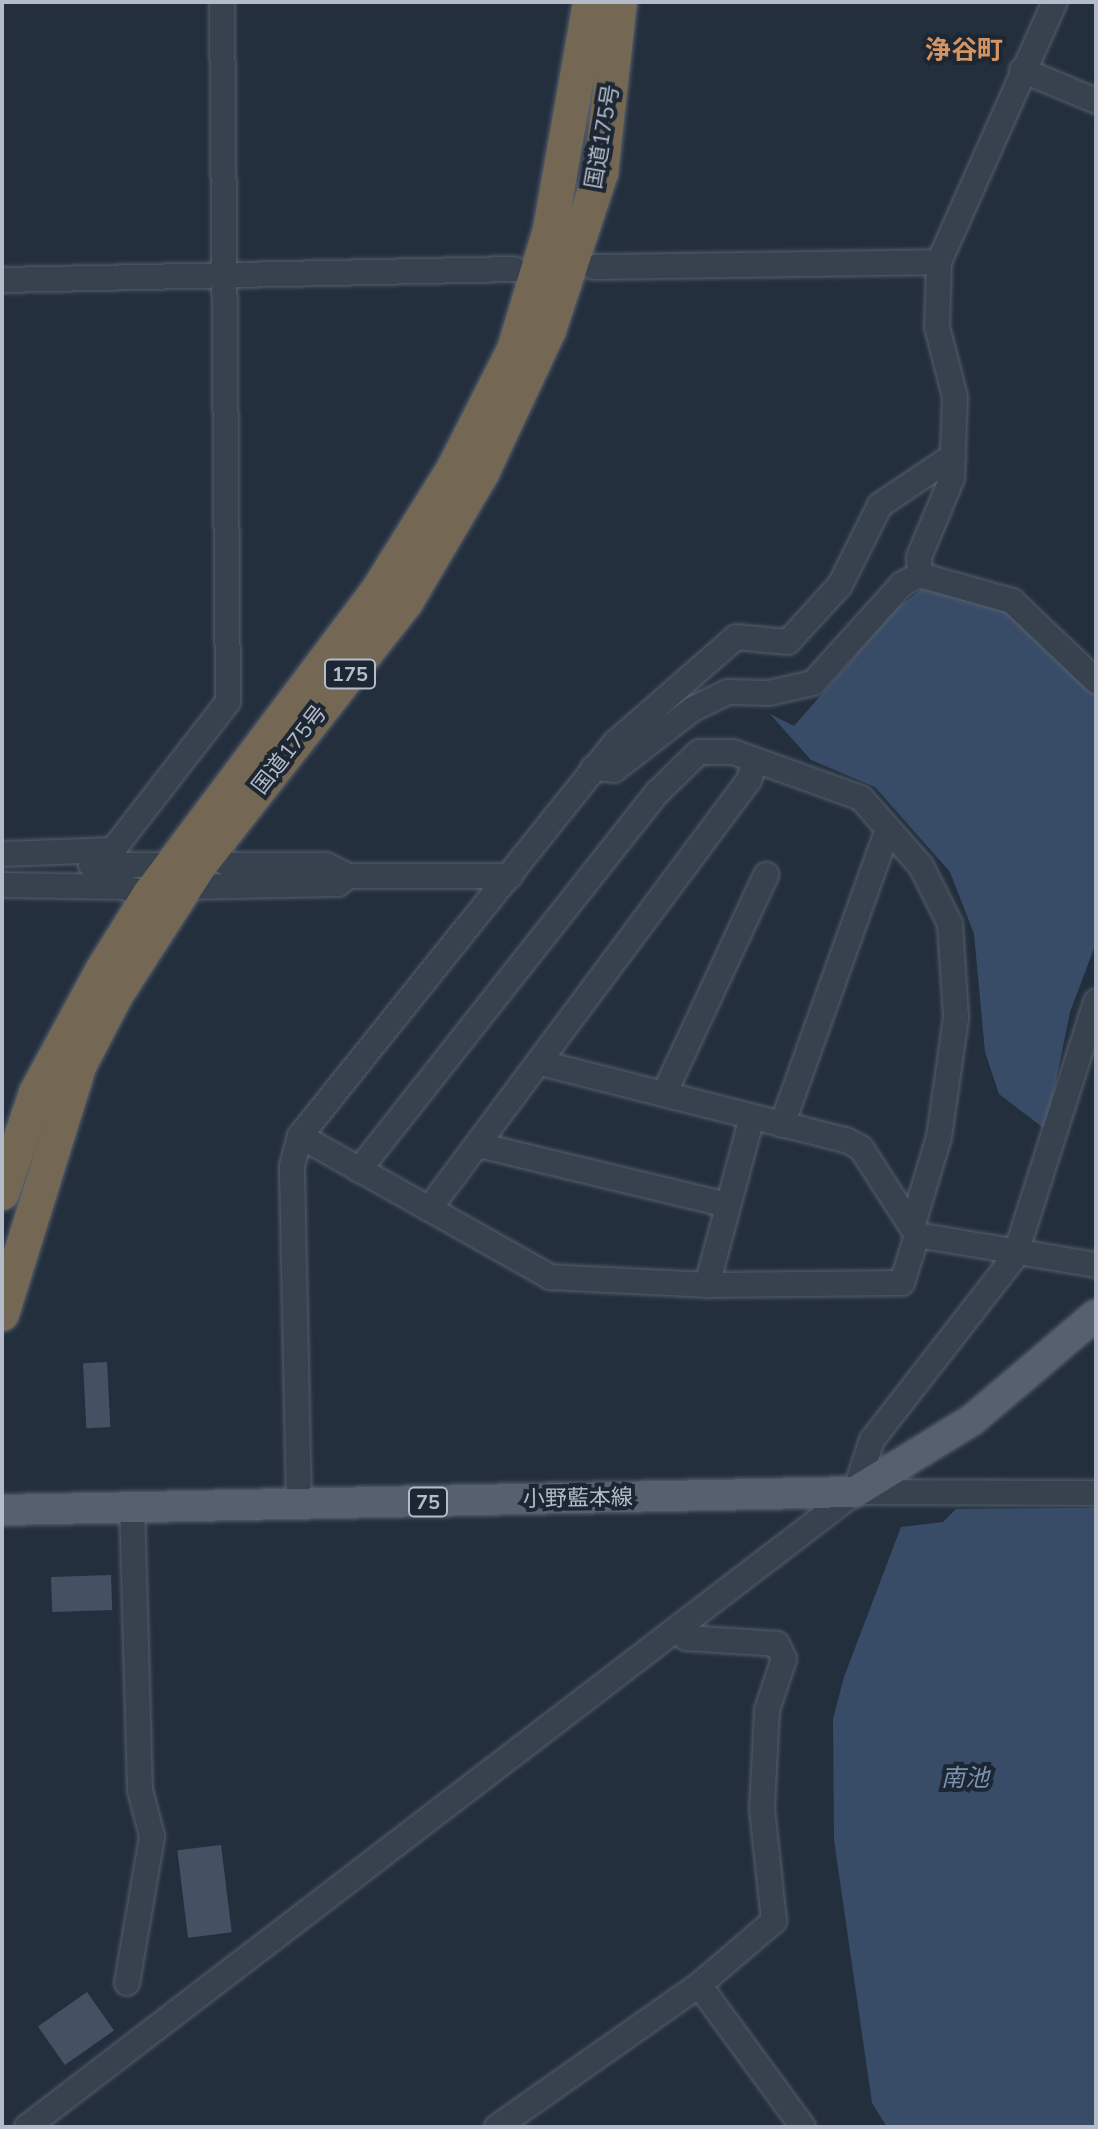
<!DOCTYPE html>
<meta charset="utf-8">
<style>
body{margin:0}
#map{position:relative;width:1098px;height:2129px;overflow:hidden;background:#242f3e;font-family:"Nunito Sans","Noto Sans JP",sans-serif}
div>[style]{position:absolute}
.water>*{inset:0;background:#394c67}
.building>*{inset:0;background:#455162;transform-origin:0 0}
.roads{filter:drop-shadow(0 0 2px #565f6c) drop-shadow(0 0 2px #565f6c)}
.minor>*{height:24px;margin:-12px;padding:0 12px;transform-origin:12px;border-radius:12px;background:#38414e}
.major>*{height:30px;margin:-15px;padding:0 15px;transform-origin:15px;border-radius:15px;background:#56606e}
.highway>*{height:34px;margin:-17px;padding:0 17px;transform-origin:17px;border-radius:17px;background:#746855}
span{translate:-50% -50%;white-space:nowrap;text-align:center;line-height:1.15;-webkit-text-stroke:8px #1d2633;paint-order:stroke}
.shield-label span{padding:2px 6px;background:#1d2633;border:2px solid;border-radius:6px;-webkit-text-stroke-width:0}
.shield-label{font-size:20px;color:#b4bcc9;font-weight:700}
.street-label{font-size:22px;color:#b4bcc9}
.water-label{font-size:24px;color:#7c92b1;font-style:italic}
.quarter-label{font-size:26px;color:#d59563;font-weight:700}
.frame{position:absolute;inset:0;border:4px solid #b4bcc9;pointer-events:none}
</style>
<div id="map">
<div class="water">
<div style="clip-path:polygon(922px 589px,1006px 609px,1096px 695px,1096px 943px,1070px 1012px,1046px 1130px,999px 1094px,985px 1052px,974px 934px,950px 872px,875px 787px,811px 760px,770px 714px,794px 726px,897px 608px)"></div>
<div style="clip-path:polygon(1096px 1508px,1096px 2127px,887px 2127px,872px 2103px,834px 1840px,833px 1719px,844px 1677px,901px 1527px,943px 1522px,956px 1509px)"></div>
</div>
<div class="building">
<div style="left:107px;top:1362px;width:65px;height:24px;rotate:87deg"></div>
<div style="left:111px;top:1575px;width:35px;height:60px;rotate:88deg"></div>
<div style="left:221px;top:1845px;width:88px;height:44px;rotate:83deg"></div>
<div style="left:87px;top:1992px;width:47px;height:60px;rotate:55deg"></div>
</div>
<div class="roads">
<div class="minor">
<div style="left:1022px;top:70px;width:80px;rotate:22.7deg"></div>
<div style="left:594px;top:267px;width:345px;rotate:-0.8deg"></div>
<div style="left:2px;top:280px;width:512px;rotate:-1.23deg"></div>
<div style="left:920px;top:575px;width:18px;rotate:-93deg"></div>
<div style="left:919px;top:557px;width:86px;rotate:-67.3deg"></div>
<div style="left:952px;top:478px;width:81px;rotate:-87.9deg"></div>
<div style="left:955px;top:397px;width:72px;rotate:-104.4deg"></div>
<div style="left:937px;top:327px;width:65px;rotate:-88.2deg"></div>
<div style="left:939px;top:262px;width:285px;rotate:-66deg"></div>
<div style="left:593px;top:768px;width:21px;rotate:5deg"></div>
<div style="left:614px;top:770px;width:100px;rotate:-37.7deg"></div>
<div style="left:693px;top:709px;width:39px;rotate:-26deg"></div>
<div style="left:728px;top:692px;width:41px;rotate:1.4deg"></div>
<div style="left:769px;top:693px;width:45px;rotate:-12.8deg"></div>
<div style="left:813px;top:683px;width:133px;rotate:-48deg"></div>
<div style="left:902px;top:584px;width:20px;rotate:-27deg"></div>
<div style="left:920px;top:575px;width:96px;rotate:15.8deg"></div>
<div style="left:1012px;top:601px;width:116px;rotate:43.6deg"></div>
<div style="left:2px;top:854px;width:111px;rotate:-2.1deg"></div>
<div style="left:113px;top:850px;width:187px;rotate:-52.2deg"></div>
<div style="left:228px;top:702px;width:700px;rotate:-90.49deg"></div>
<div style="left:91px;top:865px;width:80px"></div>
<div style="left:333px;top:876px;width:177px"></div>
<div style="left:2px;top:885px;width:121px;rotate:0.9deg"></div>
<div style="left:123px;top:887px;width:28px;rotate:15deg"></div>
<div style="left:185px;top:887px;width:153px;rotate:-1.1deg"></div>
<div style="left:338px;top:884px;width:13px;rotate:-39deg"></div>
<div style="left:348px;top:876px;width:25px;rotate:-153deg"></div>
<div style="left:326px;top:865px;width:96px;rotate:180deg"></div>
<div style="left:230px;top:865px;width:24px;rotate:-150deg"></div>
<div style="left:541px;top:1063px;width:315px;rotate:14.2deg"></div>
<div style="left:846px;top:1140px;width:17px;rotate:28deg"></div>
<div style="left:861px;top:1148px;width:103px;rotate:57.2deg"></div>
<div style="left:917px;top:1235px;width:181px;rotate:9.5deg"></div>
<div style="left:664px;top:1094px;width:242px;rotate:-65deg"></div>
<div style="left:782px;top:1125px;width:314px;rotate:-70.3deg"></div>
<div style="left:300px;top:1136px;width:287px;rotate:29.4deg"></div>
<div style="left:550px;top:1277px;width:157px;rotate:2.9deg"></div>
<div style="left:707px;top:1285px;width:174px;rotate:-75deg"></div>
<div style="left:478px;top:1145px;width:257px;rotate:13.5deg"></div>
<div style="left:359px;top:1170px;width:482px;rotate:-51.7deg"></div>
<div style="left:658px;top:792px;width:57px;rotate:-44.3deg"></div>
<div style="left:699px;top:752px;width:34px"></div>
<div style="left:733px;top:752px;width:136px;rotate:19.8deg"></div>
<div style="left:861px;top:798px;width:91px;rotate:48.6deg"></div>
<div style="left:921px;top:866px;width:65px;rotate:63.4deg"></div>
<div style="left:950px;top:924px;width:94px;rotate:86.3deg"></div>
<div style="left:956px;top:1018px;width:120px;rotate:98.1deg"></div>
<div style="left:939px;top:1137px;width:94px;rotate:106.7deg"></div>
<div style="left:429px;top:1209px;width:535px;rotate:-53.28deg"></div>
<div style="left:749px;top:780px;width:21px;rotate:-73deg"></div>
<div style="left:707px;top:1285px;width:195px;rotate:-0.6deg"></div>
<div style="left:902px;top:1283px;width:50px;rotate:-72.6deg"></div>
<div style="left:855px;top:1492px;width:241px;rotate:0.2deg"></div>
<div style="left:299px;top:1506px;width:340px;rotate:-91.2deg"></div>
<div style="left:292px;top:1166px;width:31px;rotate:-75deg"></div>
<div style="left:300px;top:1136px;width:504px;rotate:-51.29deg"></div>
<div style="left:615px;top:743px;width:161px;rotate:-41.2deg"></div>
<div style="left:736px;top:637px;width:52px;rotate:5.5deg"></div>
<div style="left:788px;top:642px;width:77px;rotate:-47.6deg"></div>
<div style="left:840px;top:585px;width:89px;rotate:-63.4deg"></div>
<div style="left:880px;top:505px;width:88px;rotate:-33.9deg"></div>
<div style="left:127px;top:1983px;width:149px;rotate:-80.3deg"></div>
<div style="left:152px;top:1836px;width:48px;rotate:-104.6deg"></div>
<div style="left:140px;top:1790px;width:282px;rotate:-91.6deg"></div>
<div style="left:699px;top:1985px;width:176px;rotate:53.8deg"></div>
<div style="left:27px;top:2127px;width:1043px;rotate:-37.48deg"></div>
<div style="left:855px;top:1492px;width:55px;rotate:-71.9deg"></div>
<div style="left:872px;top:1440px;width:233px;rotate:-52.1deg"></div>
<div style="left:1015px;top:1256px;width:267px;rotate:-72.3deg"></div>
<div style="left:497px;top:2127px;width:247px;rotate:-35.1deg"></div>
<div style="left:699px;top:1985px;width:99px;rotate:-40.5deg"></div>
<div style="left:774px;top:1921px;width:113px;rotate:-96.1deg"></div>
<div style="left:762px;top:1809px;width:99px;rotate:-87.1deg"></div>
<div style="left:767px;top:1710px;width:54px;rotate:-71.6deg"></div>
<div style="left:784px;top:1659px;width:17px;rotate:-115deg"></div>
<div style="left:777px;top:1644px;width:91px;rotate:-176.2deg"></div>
<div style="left:686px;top:1638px;width:11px;rotate:-135deg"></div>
</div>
<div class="major">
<div style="left:2px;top:1510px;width:853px;rotate:-1.21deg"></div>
<div style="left:855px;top:1492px;width:137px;rotate:-31.6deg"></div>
<div style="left:972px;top:1420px;width:162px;rotate:-40.3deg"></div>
</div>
<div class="highway">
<div style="left:2px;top:1193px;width:106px;rotate:-71.2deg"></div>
<div style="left:36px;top:1093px;width:139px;rotate:-61.6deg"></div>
<div style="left:102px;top:971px;width:91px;rotate:-58.1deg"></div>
<div style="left:150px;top:894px;width:378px;rotate:-53.1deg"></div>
<div style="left:377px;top:592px;width:144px;rotate:-58.1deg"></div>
<div style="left:453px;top:470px;width:135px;rotate:-63.1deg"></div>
<div style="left:514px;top:350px;width:125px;rotate:-73.3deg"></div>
<div style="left:550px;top:230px;width:231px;rotate:-80deg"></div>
<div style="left:2px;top:1314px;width:262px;rotate:-72.7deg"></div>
<div style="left:80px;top:1064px;width:78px;rotate:-62.4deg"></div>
<div style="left:116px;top:995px;width:153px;rotate:-57.2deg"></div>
<div style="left:199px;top:866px;width:335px;rotate:-51.9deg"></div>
<div style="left:406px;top:602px;width:150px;rotate:-59.5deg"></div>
<div style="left:482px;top:473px;width:158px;rotate:-64.9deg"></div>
<div style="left:549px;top:330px;width:165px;rotate:-71.7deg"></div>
<div style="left:601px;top:173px;width:172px;rotate:-83.7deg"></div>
</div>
</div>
<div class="shield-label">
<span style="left:350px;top:674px">175</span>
<span style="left:428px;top:1502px">75</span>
</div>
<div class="street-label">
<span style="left:603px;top:137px;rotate:-80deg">国道175号</span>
<span style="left:290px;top:750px;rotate:-52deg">国道175号</span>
<span style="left:578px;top:1499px;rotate:-1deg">小野藍本線</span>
</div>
<div class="water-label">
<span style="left:965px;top:1779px">南池</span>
</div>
<div class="quarter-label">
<span style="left:964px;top:51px">浄谷町</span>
</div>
<div class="frame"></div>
</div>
